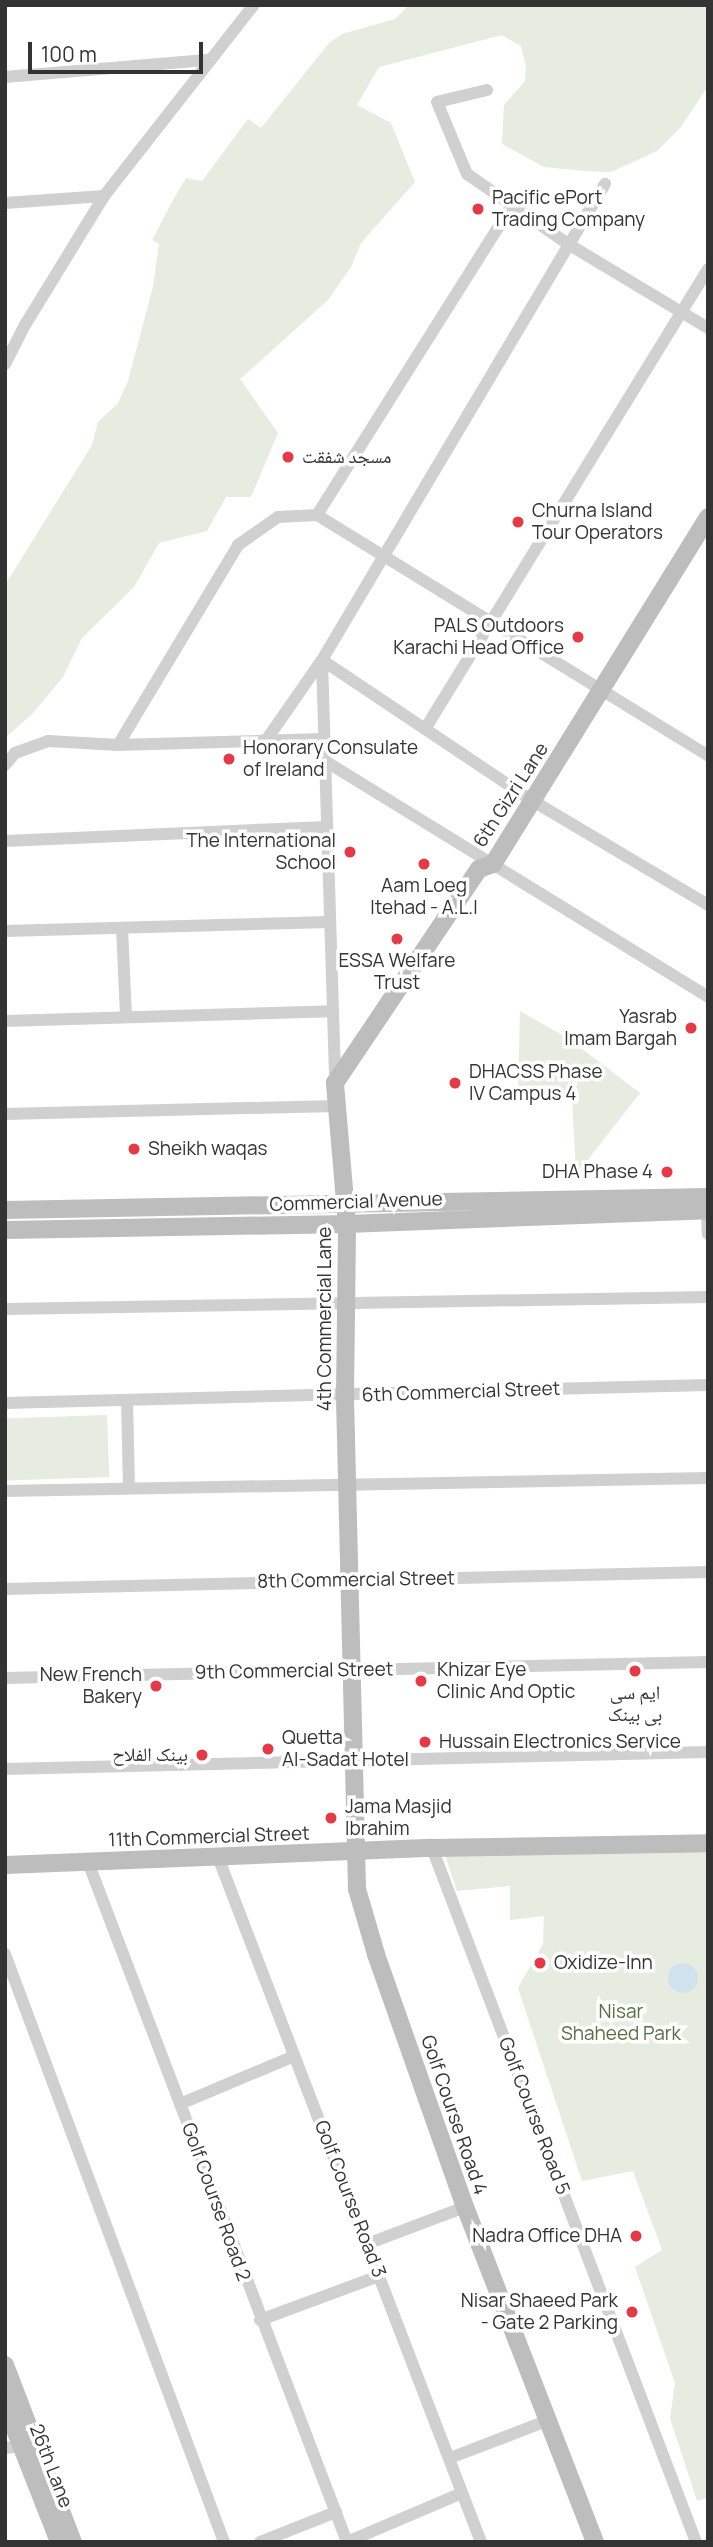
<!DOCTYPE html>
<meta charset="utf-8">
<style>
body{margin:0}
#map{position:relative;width:713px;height:2547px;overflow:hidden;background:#fff;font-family:Manrope,"Noto Naskh Arabic",sans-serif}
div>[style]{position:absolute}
.green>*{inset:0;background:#e6ecdf;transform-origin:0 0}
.water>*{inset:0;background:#cfe2ee}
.round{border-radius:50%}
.street>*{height:12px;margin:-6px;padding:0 6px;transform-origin:6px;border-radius:6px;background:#d0d0d0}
.secondary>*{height:18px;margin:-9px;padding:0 9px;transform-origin:9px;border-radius:9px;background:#bdbdbd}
.dots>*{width:19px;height:19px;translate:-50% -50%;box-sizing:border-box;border:4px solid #fff;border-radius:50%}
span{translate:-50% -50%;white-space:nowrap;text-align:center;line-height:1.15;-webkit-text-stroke:7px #fff;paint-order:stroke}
.poi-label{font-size:19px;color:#333}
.left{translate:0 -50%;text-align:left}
.right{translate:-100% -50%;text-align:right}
.street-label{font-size:19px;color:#333}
.park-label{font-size:19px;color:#56703f}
.frame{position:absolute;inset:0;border:7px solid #333;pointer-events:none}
.scale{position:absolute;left:28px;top:42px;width:175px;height:32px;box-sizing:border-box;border:4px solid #333;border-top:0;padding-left:9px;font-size:21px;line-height:24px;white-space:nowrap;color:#333;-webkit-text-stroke:5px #fff;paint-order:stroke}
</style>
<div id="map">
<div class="green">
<div style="clip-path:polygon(409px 5px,708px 5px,708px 86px,681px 127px,657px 151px,611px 172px,585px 171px,544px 167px,502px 144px,504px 105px,525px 81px,526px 66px,521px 46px,502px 35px,379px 67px,357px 105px,391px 123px,415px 182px,361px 243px,351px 267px,328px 300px,240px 379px,278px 433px,251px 497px,226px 497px,207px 531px,159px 543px,134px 587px,82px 638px,63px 677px,32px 714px,5px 738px,5px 585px,92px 445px,98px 422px,118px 403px,128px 381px,153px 287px,159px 244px,152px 240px,173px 200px,186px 178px,202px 181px,248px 119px,261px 128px,329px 43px,342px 34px,395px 19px)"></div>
<div style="clip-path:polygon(520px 1011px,569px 1039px,640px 1093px,576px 1175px,572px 1096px,518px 1095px)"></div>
<div style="left:107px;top:1415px;width:62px;height:102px;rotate:88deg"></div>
<div style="clip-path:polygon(708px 1847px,708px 2497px,697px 2501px,670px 2418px,675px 2383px,635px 2267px,662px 2250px,633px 2171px,582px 2181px,518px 1988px,543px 1944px,544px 1916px,510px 1920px,510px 1886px,457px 1891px,445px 1855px)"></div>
</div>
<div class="water">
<div class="round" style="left:668px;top:1963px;width:30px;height:30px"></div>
</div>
<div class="street">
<div style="left:5px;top:77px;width:205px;rotate:-4.8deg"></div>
<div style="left:487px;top:90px;width:51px;rotate:166.5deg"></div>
<div style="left:437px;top:102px;width:78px;rotate:67.4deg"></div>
<div style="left:467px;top:174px;width:123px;rotate:34.7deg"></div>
<div style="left:568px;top:244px;width:163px;rotate:31deg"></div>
<div style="left:5px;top:203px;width:99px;rotate:-4deg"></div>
<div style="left:5px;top:364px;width:44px;rotate:-62.9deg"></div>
<div style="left:25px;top:325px;width:151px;rotate:-58.5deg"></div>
<div style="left:104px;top:196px;width:243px;rotate:-51.9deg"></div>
<div style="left:317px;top:515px;width:459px;rotate:31.6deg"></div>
<div style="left:317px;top:515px;width:364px;rotate:-57.8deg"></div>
<div style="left:322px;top:660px;width:254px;rotate:33.8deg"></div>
<div style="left:533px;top:801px;width:204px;rotate:30.7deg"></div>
<div style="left:322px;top:661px;width:422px;rotate:88.2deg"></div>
<div style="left:425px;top:729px;width:540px;rotate:-58.4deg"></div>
<div style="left:267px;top:739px;width:96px;rotate:-55.2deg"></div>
<div style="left:322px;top:660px;width:554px;rotate:-59.27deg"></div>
<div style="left:118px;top:745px;width:233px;rotate:-59deg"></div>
<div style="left:238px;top:545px;width:49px;rotate:-35deg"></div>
<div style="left:278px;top:517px;width:39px;rotate:-3deg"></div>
<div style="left:325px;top:761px;width:450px;rotate:31.6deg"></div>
<div style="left:5px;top:765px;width:16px;rotate:-50deg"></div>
<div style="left:15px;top:753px;width:35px;rotate:-20deg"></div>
<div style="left:48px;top:741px;width:70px;rotate:3.3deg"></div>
<div style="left:118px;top:745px;width:206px;rotate:-1.7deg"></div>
<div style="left:5px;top:841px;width:322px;rotate:-2.5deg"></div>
<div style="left:122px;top:928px;width:89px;rotate:87.4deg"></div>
<div style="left:5px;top:931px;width:325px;rotate:-1.6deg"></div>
<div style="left:5px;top:1021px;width:328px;rotate:-1.7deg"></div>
<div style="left:5px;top:1114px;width:331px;rotate:-1.4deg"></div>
<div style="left:707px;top:1210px;width:24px;rotate:88deg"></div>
<div style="left:5px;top:1309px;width:703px;rotate:-0.98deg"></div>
<div style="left:127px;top:1400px;width:88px;rotate:88.7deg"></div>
<div style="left:5px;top:1403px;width:703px;rotate:-1.47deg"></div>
<div style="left:5px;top:1491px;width:703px;rotate:-1.06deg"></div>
<div style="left:5px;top:1589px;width:703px;rotate:-1.39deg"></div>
<div style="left:5px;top:1678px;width:703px;rotate:-1.3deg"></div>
<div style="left:5px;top:1769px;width:703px;rotate:-1.39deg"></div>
<div style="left:432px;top:1848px;width:743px;rotate:69.17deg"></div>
<div style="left:218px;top:1857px;width:734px;rotate:69deg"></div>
<div style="left:88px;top:1862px;width:728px;rotate:69.15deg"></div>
<div style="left:5px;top:1954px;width:627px;rotate:69.57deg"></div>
<div style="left:180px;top:2104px;width:124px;rotate:-22.8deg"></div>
<div style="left:367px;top:2244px;width:105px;rotate:-20.7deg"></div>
<div style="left:260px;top:2320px;width:127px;rotate:-20.3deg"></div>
<div style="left:5px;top:2448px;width:23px;rotate:-7deg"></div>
<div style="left:450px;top:2458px;width:106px;rotate:-21deg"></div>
<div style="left:260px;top:2542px;width:82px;rotate:-21.5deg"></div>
<div style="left:347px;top:2542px;width:125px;rotate:-23.1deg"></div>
</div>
<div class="secondary">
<div style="left:5px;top:1210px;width:703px;rotate:-1.06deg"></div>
<div style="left:5px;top:1230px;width:342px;rotate:-1deg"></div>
<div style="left:347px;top:1224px;width:361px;rotate:-2.2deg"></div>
<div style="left:5px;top:1865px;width:427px;rotate:-2.3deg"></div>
<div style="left:432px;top:1848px;width:276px;rotate:-1deg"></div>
<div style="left:5px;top:2365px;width:190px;rotate:69deg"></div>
<div style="left:5px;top:2404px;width:148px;rotate:68.6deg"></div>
<div style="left:595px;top:2542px;width:359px;rotate:-111.2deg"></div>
<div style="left:465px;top:2207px;width:268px;rotate:-109.4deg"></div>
<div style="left:376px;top:1954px;width:68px;rotate:-106.3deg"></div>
<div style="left:357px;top:1889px;width:494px;rotate:-91.4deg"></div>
<div style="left:345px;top:1395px;width:171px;rotate:-89.3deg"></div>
<div style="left:347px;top:1224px;width:142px;rotate:-94.9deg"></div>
<div style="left:335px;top:1083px;width:258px;rotate:-56.1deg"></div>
<div style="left:479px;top:869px;width:15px;rotate:-20deg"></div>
<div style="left:493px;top:864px;width:408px;rotate:-58.2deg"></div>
</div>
<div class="dots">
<div style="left:478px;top:209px;background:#e63946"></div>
<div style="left:288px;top:457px;background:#e63946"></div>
<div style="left:518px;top:522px;background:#e63946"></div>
<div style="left:578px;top:637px;background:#e63946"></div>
<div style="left:229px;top:759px;background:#e63946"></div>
<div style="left:350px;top:852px;background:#e63946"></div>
<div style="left:424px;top:864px;background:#e63946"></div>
<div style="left:397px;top:939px;background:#e63946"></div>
<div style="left:691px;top:1028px;background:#e63946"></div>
<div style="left:455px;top:1083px;background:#e63946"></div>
<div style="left:134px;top:1149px;background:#e63946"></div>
<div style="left:667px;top:1172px;background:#e63946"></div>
<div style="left:635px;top:1671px;background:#e63946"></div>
<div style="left:421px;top:1681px;background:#e63946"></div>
<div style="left:156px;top:1686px;background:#e63946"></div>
<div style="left:425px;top:1742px;background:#e63946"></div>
<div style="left:268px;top:1749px;background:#e63946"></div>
<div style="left:202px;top:1755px;background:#e63946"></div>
<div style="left:331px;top:1818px;background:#e63946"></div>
<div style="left:540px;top:1963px;background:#e63946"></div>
<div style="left:636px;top:2236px;background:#e63946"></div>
<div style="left:632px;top:2312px;background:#e63946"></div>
</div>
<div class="poi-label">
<span class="left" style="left:492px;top:209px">Pacific ePort<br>Trading Company</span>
<span class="left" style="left:302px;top:457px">مسجد شفقت</span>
<span class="left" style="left:532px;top:522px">Churna Island<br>Tour Operators</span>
<span class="right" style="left:564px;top:637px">PALS Outdoors<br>Karachi Head Office</span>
<span class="left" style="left:243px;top:759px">Honorary Consulate<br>of Ireland</span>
<span class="right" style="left:336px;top:852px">The International<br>School</span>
<span style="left:424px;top:897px">Aam Loeg<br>Itehad - A.L.I</span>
<span style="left:397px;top:972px">ESSA Welfare<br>Trust</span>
<span class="right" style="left:677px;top:1028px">Yasrab<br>Imam Bargah</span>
<span class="left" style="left:469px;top:1083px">DHACSS Phase<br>IV Campus 4</span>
<span class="left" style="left:148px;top:1149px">Sheikh waqas</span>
<span class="right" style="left:653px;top:1172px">DHA Phase 4</span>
<span class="left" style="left:437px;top:1681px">Khizar Eye<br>Clinic And Optic</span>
<span class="right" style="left:142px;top:1686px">New French<br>Bakery</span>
<span style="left:635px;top:1704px">ایم سی<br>بی بینک</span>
<span class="left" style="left:282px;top:1749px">Quetta<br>Al-Sadat Hotel</span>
<span class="left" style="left:439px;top:1742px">Hussain Electronics Service</span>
<span class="right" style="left:188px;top:1755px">بینک الفلاح</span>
<span class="left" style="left:345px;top:1818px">Jama Masjid<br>Ibrahim</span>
<span class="left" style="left:554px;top:1963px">Oxidize-Inn</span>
<span class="right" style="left:622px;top:2236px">Nadra Office DHA</span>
<span class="right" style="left:618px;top:2312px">Nisar Shaeed Park<br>- Gate 2 Parking</span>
</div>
<div class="street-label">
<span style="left:511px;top:795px;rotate:-57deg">6th Gizri Lane</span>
<span style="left:356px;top:1202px;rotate:-2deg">Commercial Avenue</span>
<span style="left:325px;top:1319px;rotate:-90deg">4th Commercial Lane</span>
<span style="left:461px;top:1392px;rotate:-2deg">6th Commercial Street</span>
<span style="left:356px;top:1580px;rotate:-1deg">8th Commercial Street</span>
<span style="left:294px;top:1671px;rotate:-1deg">9th Commercial Street</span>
<span style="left:209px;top:1837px;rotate:-2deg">11th Commercial Street</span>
<span style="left:454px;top:2115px;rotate:71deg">Golf Course Road 4</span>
<span style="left:534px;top:2116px;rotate:69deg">Golf Course Road 5</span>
<span style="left:350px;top:2199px;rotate:69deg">Golf Course Road 3</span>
<span style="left:216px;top:2202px;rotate:70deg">Golf Course Road 2</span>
<span style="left:51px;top:2466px;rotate:69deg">26th Lane</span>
</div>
<div class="park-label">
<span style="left:621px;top:2023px">Nisar<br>Shaheed Park</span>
</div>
<div class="frame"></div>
<div class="scale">100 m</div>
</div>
